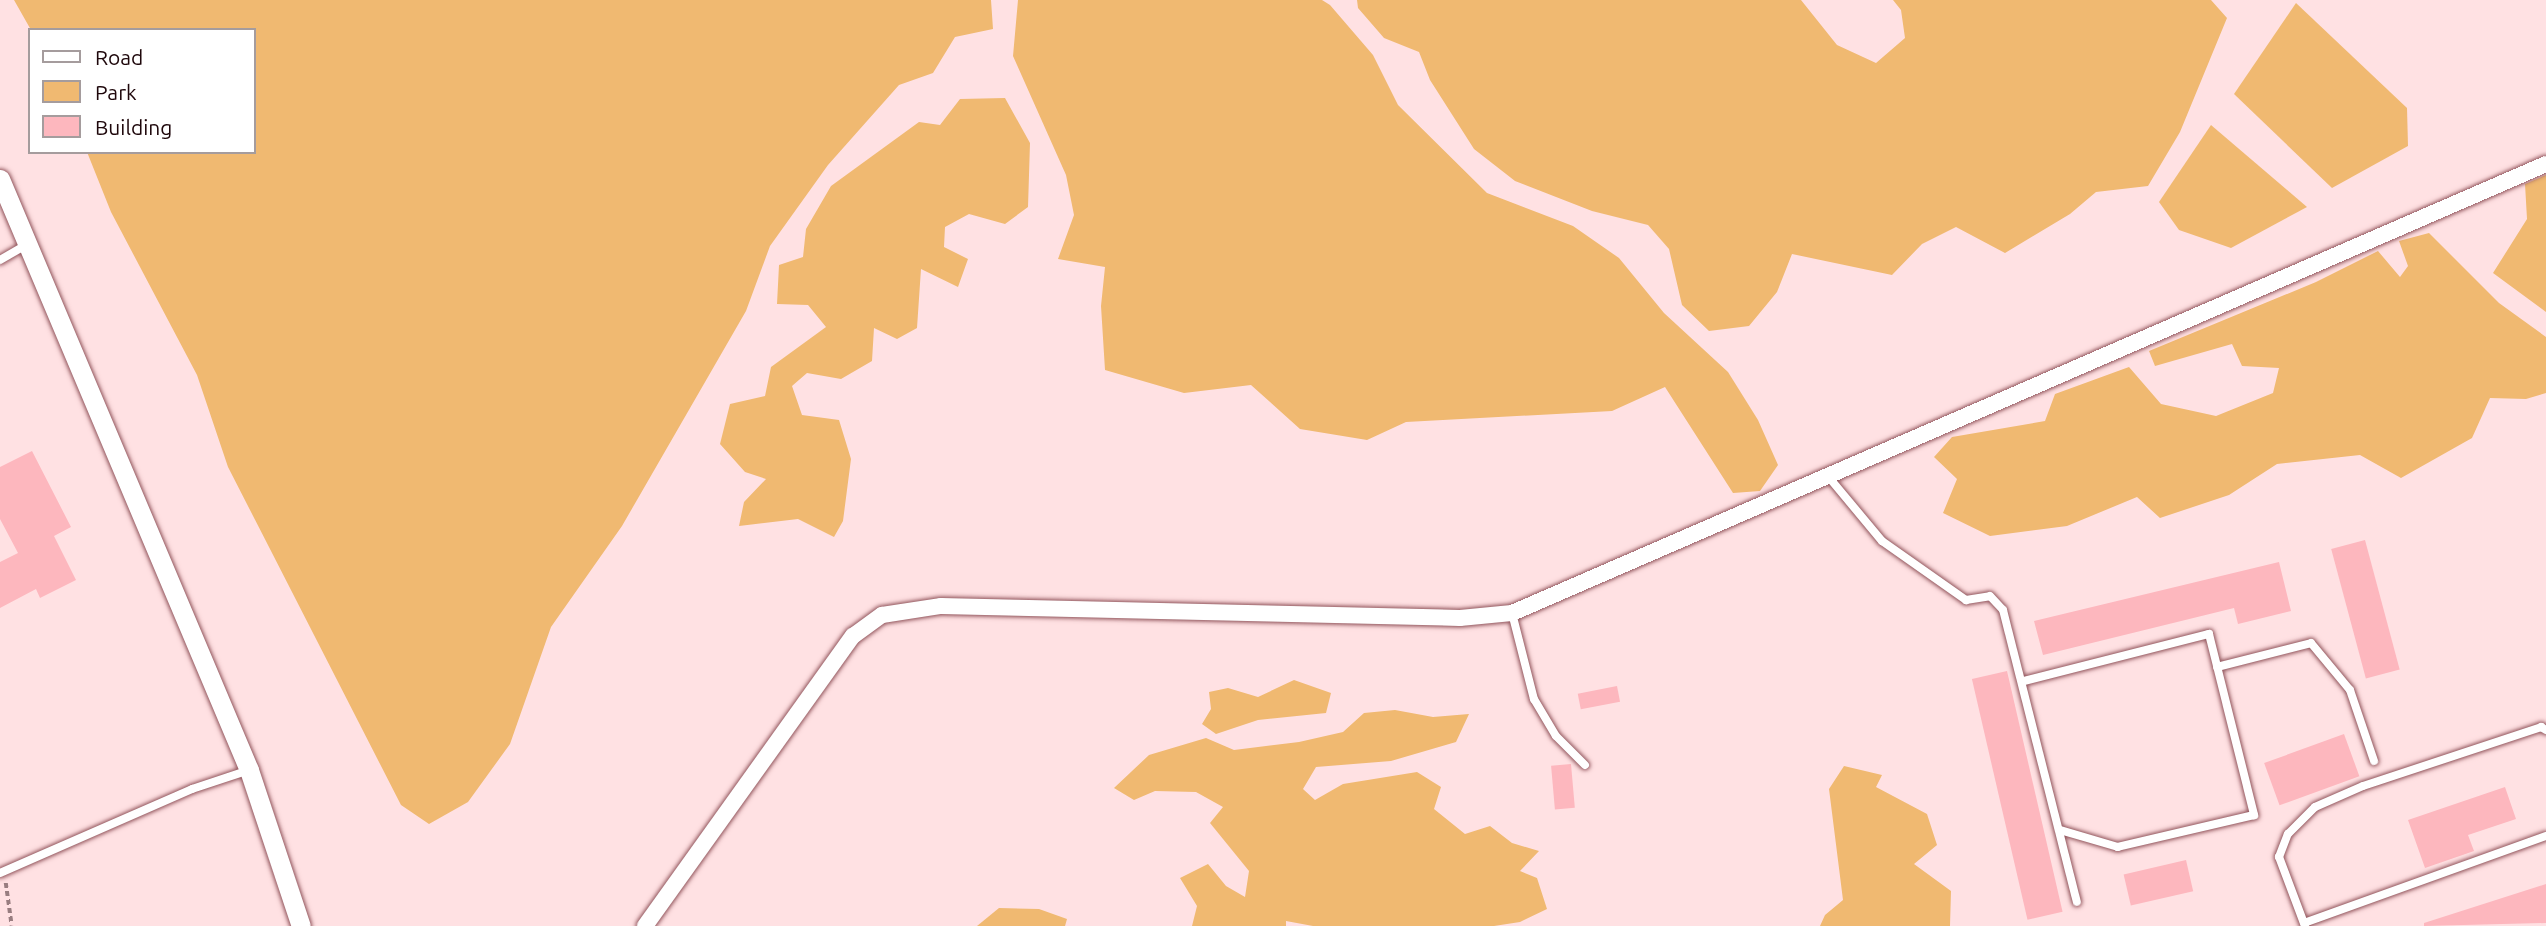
<!DOCTYPE html>
<style>
body{margin:0}
#map{position:relative;width:2546px;height:926px;overflow:hidden;background:#ffe1e3;font-family:Ubuntu,sans-serif}
div>[style]{position:absolute}
.green>*{inset:0;background:#f0b971}
.building>*{inset:0;background:#fdb7be;transform-origin:0 0}
.path>*{height:3.5px;margin-top:-1.75px;transform-origin:0;background:repeating-linear-gradient(90deg,#987d80 0 5px,transparent 0 8.5px)}
.roads{filter:drop-shadow(0 0 2px #92555c) drop-shadow(0 0 2px #92555c)}
.service>*{height:8px;margin:-4px;padding:0 4px;transform-origin:4px;border-radius:4px;background:#fff}
.minor>*{height:16px;margin:-8px;padding:0 8px;transform-origin:8px;border-radius:8px;background:#fff}
.tertiary>*{height:19px;margin:-9.5px;padding:0 9.5px;transform-origin:9.5px;border-radius:9.5px;background:#fff}
span{translate:-50% -50%;white-space:nowrap;text-align:center;line-height:1.15;-webkit-text-stroke:6px #fff;paint-order:stroke}
.legend{position:absolute;left:28px;top:28px;width:228px;height:126px;box-sizing:border-box;background:#fff;border:2px solid #a59c9d;margin:0;padding:9px 12px;list-style:none;font-size:21px;color:#1e070b}
.legend li{display:flex;align-items:center;gap:14px;height:35px}
.legend b{width:35px;border:2px solid #a59c9d}
</style>
<div id="map">
<div class="green">
<div style="clip-path:polygon(14px 0,991px 0,993px 29px,955px 37px,933px 73px,899px 85px,828px 165px,770px 246px,746px 311px,622px 526px,551px 627px,510px 744px,468px 802px,429px 824px,401px 805px,228px 467px,197px 375px,111px 212px,87px 152px,254px 152px,254px 30px,31px 30px)"></div>
<div style="clip-path:polygon(1018px 0,1322px 0,1330px 5px,1373px 55px,1398px 105px,1487px 193px,1573px 226px,1619px 258px,1664px 313px,1728px 372px,1758px 420px,1778px 465px,1760px 491px,1733px 493px,1665px 387px,1612px 411px,1406px 422px,1367px 440px,1300px 429px,1251px 385px,1184px 393px,1105px 370px,1101px 306px,1105px 267px,1058px 259px,1074px 215px,1066px 175px,1013px 56px)"></div>
<div style="clip-path:polygon(1357px 0,1801px 0,1837px 45px,1876px 63px,1905px 38px,1901px 10px,1893px 0,2211px 0,2227px 18px,2180px 132px,2148px 186px,2096px 192px,2070px 214px,2005px 253px,1956px 227px,1922px 244px,1892px 275px,1792px 254px,1777px 292px,1749px 326px,1709px 331px,1682px 305px,1669px 249px,1648px 225px,1592px 211px,1515px 181px,1474px 149px,1430px 80px,1419px 52px,1384px 38px,1358px 8px)"></div>
<div style="clip-path:polygon(2296px 3px,2407px 108px,2408px 146px,2332px 188px,2234px 94px)"></div>
<div style="clip-path:polygon(1005px 98px,1030px 143px,1028px 207px,1005px 224px,969px 214px,945px 227px,944px 247px,968px 259px,958px 287px,921px 269px,917px 328px,897px 339px,874px 328px,872px 361px,841px 379px,807px 373px,792px 386px,802px 415px,839px 420px,851px 459px,843px 521px,834px 537px,798px 519px,739px 526px,744px 502px,766px 479px,745px 472px,720px 444px,730px 404px,765px 396px,771px 367px,826px 327px,808px 305px,777px 304px,779px 265px,803px 257px,806px 229px,831px 186px,919px 122px,940px 125px,960px 99px)"></div>
<div style="clip-path:polygon(2211px 125px,2307px 207px,2231px 248px,2179px 230px,2159px 202px)"></div>
<div style="clip-path:polygon(2546px 175px,2546px 312px,2493px 273px,2527px 219px,2525px 184px)"></div>
<div style="clip-path:polygon(2429px 233px,2499px 303px,2546px 337px,2546px 393px,2526px 399px,2490px 398px,2472px 438px,2401px 478px,2360px 455px,2277px 464px,2229px 495px,2160px 518px,2137px 497px,2067px 526px,1990px 536px,1943px 513px,1957px 479px,1934px 457px,1952px 437px,2045px 421px,2055px 394px,2129px 367px,2161px 404px,2216px 416px,2273px 393px,2279px 368px,2242px 366px,2232px 344px,2155px 366px,2149px 351px,2316px 282px,2378px 251px,2400px 277px,2408px 266px,2399px 241px)"></div>
<div style="clip-path:polygon(1294px 680px,1331px 693px,1326px 713px,1258px 720px,1216px 734px,1202px 724px,1211px 709px,1209px 692px,1228px 688px,1258px 697px)"></div>
<div style="clip-path:polygon(1395px 710px,1433px 717px,1469px 714px,1456px 742px,1391px 761px,1316px 767px,1303px 789px,1315px 800px,1343px 784px,1417px 772px,1441px 787px,1434px 809px,1465px 834px,1490px 826px,1512px 843px,1539px 851px,1520px 871px,1537px 878px,1547px 909px,1520px 922px,1494px 926px,1313px 926px,1286px 921px,1286px 926px,1192px 926px,1197px 906px,1180px 878px,1208px 864px,1226px 886px,1245px 897px,1249px 871px,1210px 823px,1223px 807px,1196px 792px,1155px 791px,1134px 800px,1114px 788px,1149px 755px,1206px 738px,1234px 750px,1299px 742px,1343px 732px,1364px 713px)"></div>
<div style="clip-path:polygon(1844px 766px,1882px 775px,1876px 787px,1927px 814px,1937px 845px,1914px 864px,1951px 891px,1950px 926px,1820px 926px,1825px 915px,1843px 900px,1829px 789px)"></div>
<div style="clip-path:polygon(999px 908px,1039px 909px,1067px 919px,1065px 926px,977px 926px)"></div>
</div>
<div class="building">
<div style="clip-path:polygon(32px 451px,71px 527px,54px 536px,76px 580px,40px 598px,36px 589px,0 608px,0 562px,18px 553px,0 519px,0 467px)"></div>
<div style="left:2365px;top:540px;width:134px;height:35px;rotate:75deg"></div>
<div style="clip-path:polygon(2279px 562px,2291px 611px,2238px 624px,2234px 608px,2043px 655px,2034px 621px)"></div>
<div style="left:2007px;top:671px;width:247px;height:36px;rotate:77deg"></div>
<div style="left:1617px;top:686px;width:16px;height:40px;rotate:79deg"></div>
<div style="left:2344px;top:734px;width:45px;height:85px;rotate:70deg"></div>
<div style="left:1571px;top:764px;width:44px;height:20px;rotate:85deg"></div>
<div style="clip-path:polygon(2505px 787px,2516px 819px,2468px 835px,2474px 851px,2425px 868px,2408px 820px)"></div>
<div style="left:2186px;top:860px;width:32px;height:64px;rotate:77deg"></div>
<div style="clip-path:polygon(2546px 884px,2546px 923px,2424px 926px,2424px 923px)"></div>
</div>
<div class="path">
<div style="left:6px;top:883px;width:43px;rotate:82.1deg"></div>
</div>
<div class="roads">
<div class="service">
<div style="left:0;top:260px;width:32px;rotate:-30deg"></div>
<div style="left:1827px;top:475px;width:86px;rotate:50.2deg"></div>
<div style="left:1882px;top:541px;width:103px;rotate:35.1deg"></div>
<div style="left:1966px;top:600px;width:24px;rotate:-9deg"></div>
<div style="left:1990px;top:596px;width:19px;rotate:47deg"></div>
<div style="left:2003px;top:610px;width:301px;rotate:75.8deg"></div>
<div style="left:1512px;top:613px;width:89px;rotate:75.7deg"></div>
<div style="left:1534px;top:699px;width:43px;rotate:59.3deg"></div>
<div style="left:1556px;top:736px;width:41px;rotate:45deg"></div>
<div style="left:2217px;top:667px;width:97px;rotate:-14.3deg"></div>
<div style="left:2311px;top:643px;width:61px;rotate:50.3deg"></div>
<div style="left:2350px;top:690px;width:75px;rotate:71.3deg"></div>
<div style="left:2024px;top:681px;width:191px;rotate:-14.3deg"></div>
<div style="left:2209px;top:634px;width:187px;rotate:76deg"></div>
<div style="left:2254px;top:815px;width:140px;rotate:166.8deg"></div>
<div style="left:2118px;top:847px;width:60px;rotate:-163.7deg"></div>
<div style="left:0;top:873px;width:210px;rotate:-23.6deg"></div>
<div style="left:192px;top:789px;width:60px;rotate:-18.4deg"></div>
<div style="left:2304px;top:923px;width:257px;rotate:-19.8deg"></div>
<div style="left:2305px;top:926px;width:74px;rotate:-110.6deg"></div>
<div style="left:2279px;top:857px;width:25px;rotate:-69deg"></div>
<div style="left:2288px;top:834px;width:38px;rotate:-45deg"></div>
<div style="left:2315px;top:807px;width:52px;rotate:-23.6deg"></div>
<div style="left:2363px;top:786px;width:188px;rotate:-18.3deg"></div>
<div style="left:2541px;top:727px;width:6px;rotate:31deg"></div>
</div>
<div class="minor">
<div style="left:645px;top:926px;width:357px;rotate:-54.4deg"></div>
<div style="left:853px;top:636px;width:36px;rotate:-36deg"></div>
<div style="left:882px;top:615px;width:60px;rotate:-8.7deg"></div>
<div style="left:941px;top:606px;width:519px;rotate:1.32deg"></div>
<div style="left:1460px;top:618px;width:52px;rotate:-5.5deg"></div>
<div style="left:1512px;top:613px;width:1127px;rotate:-23.47deg"></div>
</div>
<div class="tertiary">
<div style="left:0;top:179px;width:641px;rotate:67.15deg"></div>
<div style="left:249px;top:770px;width:164px;rotate:71.6deg"></div>
</div>
</div>
<ul class="legend">
<li><b style="height:9px;background:#fff"></b>Road</li>
<li><b style="height:19px;background:#f0b971"></b>Park</li>
<li><b style="height:19px;background:#fdb7be"></b>Building</li>
</ul>
</div>
